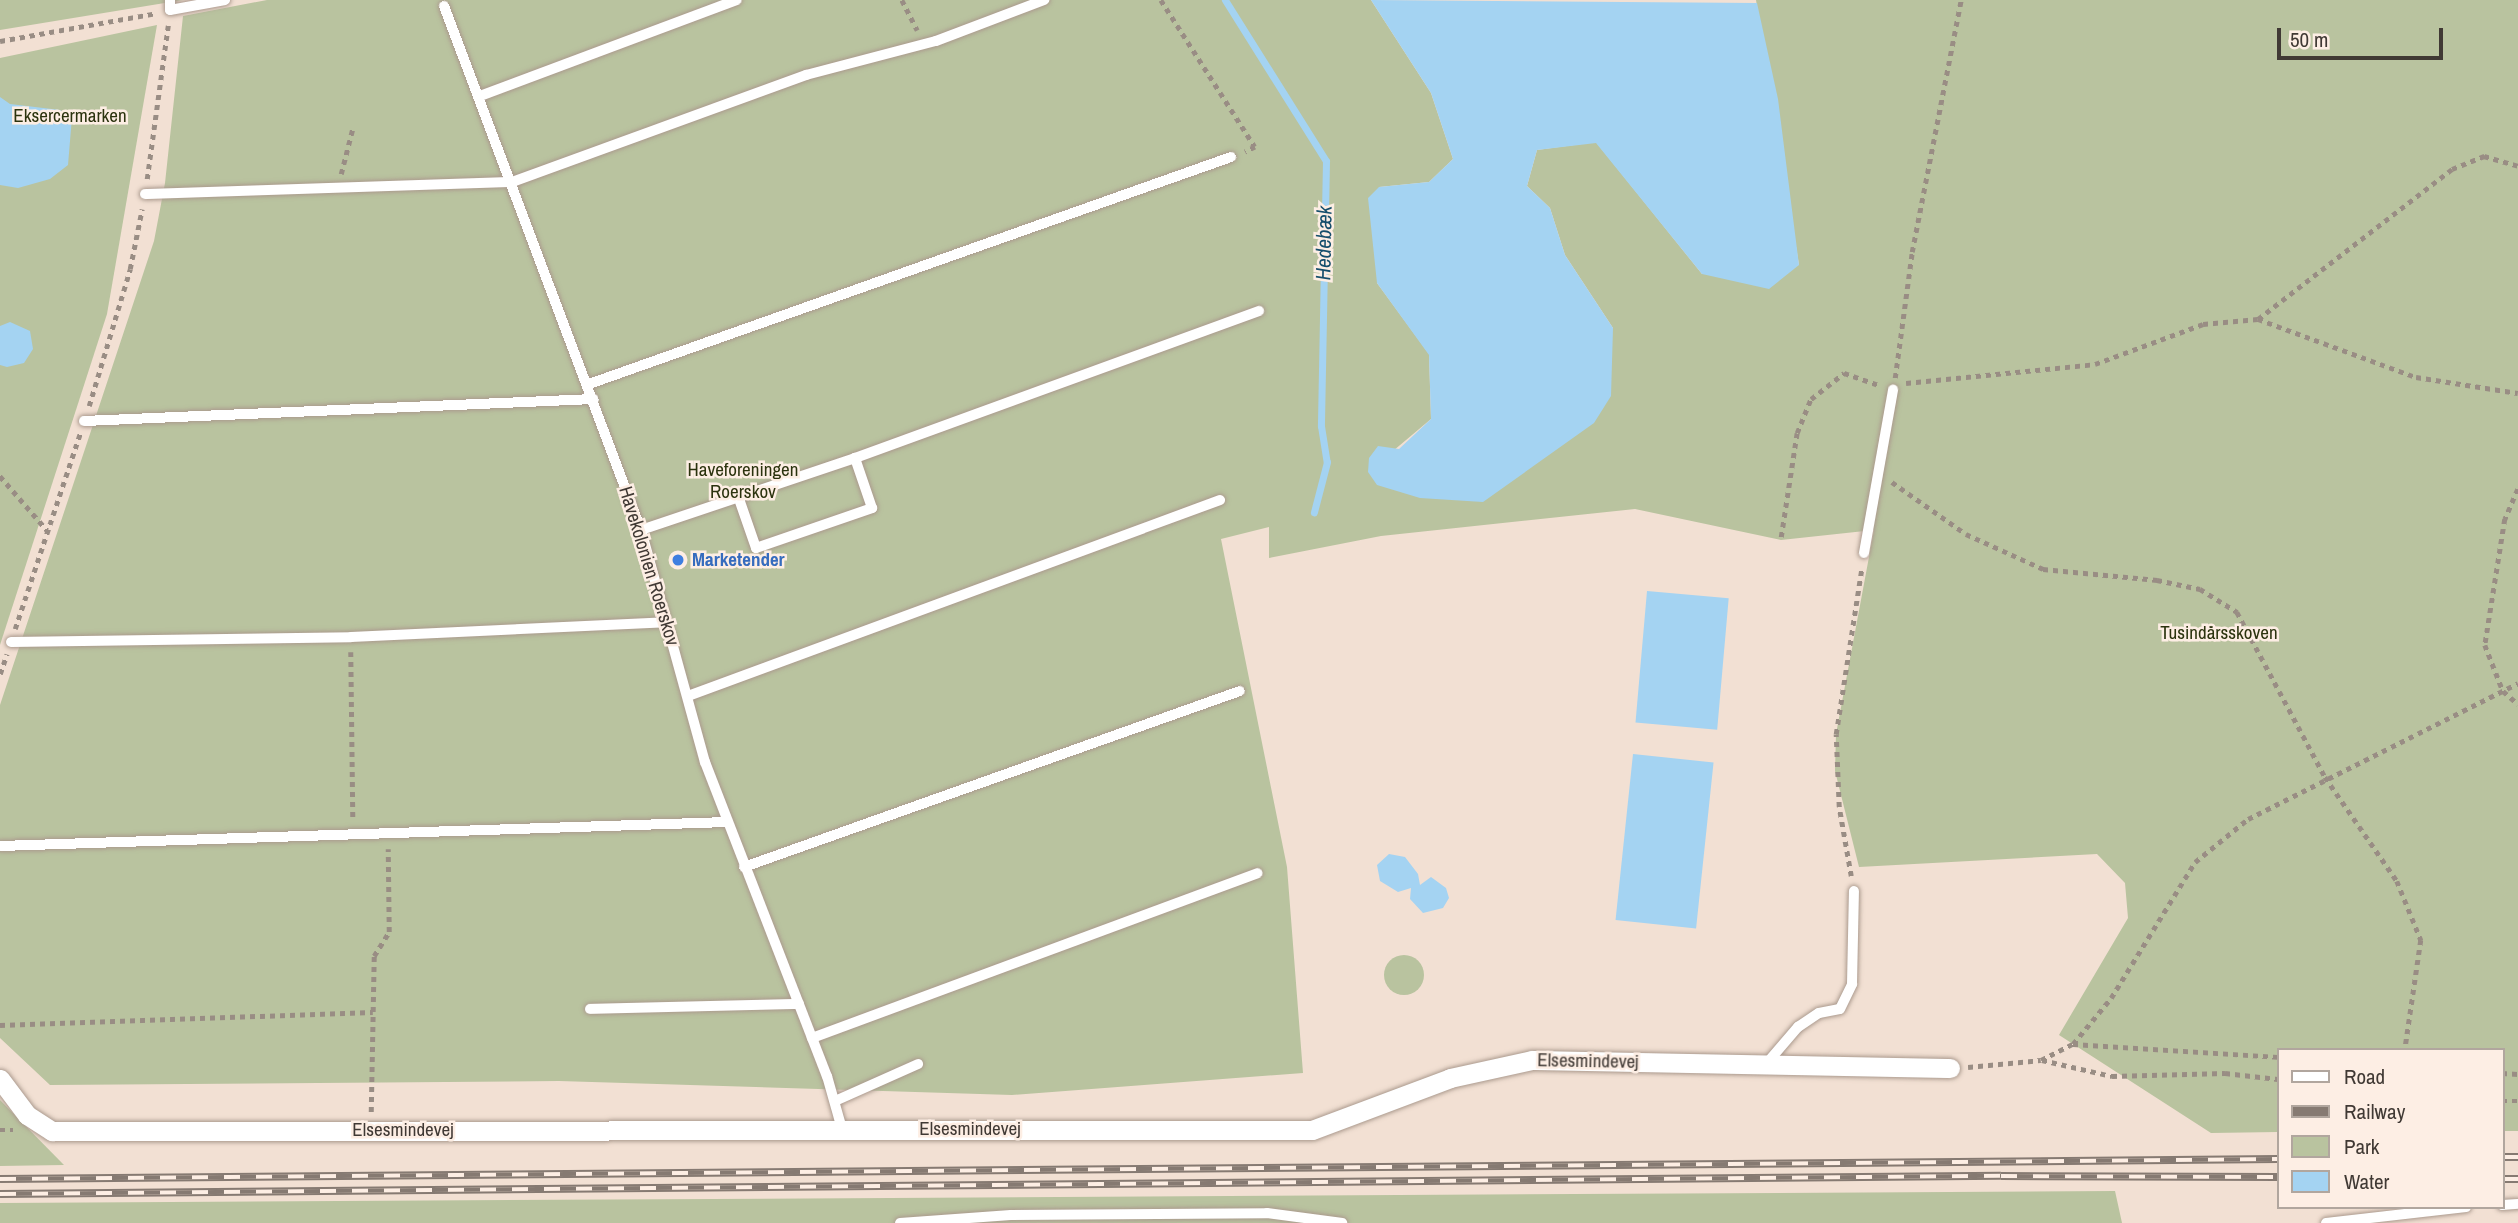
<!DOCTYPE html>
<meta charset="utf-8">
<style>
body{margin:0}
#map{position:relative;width:2518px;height:1223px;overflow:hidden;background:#f2e0d3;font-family:"Archivo Narrow",sans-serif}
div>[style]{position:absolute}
.green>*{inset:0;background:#b9c39f}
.round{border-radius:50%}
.water>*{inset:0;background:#a4d3f2;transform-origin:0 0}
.stream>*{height:7px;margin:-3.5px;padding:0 3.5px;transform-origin:3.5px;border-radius:3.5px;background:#a4d3f2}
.path>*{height:4.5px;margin-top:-2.25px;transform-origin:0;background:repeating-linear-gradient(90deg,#998d84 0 5px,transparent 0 10px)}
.roads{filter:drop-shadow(0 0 2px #ab9a8e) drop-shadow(0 0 2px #ab9a8e)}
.service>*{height:10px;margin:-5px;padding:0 5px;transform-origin:5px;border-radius:5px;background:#fff}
.minor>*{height:19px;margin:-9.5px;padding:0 9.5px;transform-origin:9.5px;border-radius:9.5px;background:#fff}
.rail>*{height:8px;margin-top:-4px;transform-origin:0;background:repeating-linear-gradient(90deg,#fdeee4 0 16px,#867a72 0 32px);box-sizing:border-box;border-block:2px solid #867a72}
.dots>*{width:19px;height:19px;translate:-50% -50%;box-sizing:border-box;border:4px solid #fdeee4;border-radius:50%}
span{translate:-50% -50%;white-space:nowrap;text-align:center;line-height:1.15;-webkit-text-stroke:5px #fdeee4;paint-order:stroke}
.park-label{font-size:19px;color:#2b330e}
.shop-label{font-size:19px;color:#366cbe;font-weight:700}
.left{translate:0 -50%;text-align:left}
.street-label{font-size:19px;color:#403934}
.water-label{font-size:21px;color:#154e6c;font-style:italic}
.legend{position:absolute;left:2277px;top:1048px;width:228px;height:161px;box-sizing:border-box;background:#fdeee4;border:2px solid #b1a69e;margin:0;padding:9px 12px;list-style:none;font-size:21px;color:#403934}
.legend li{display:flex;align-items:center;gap:14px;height:35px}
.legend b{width:35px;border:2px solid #b1a69e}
.scale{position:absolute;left:2277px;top:28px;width:166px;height:32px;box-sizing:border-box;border:4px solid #403934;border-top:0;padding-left:9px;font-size:21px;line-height:24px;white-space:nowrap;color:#403934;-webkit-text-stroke:5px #fdeee4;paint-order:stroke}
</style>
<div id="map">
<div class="green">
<div style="clip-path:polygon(0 0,183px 0,0 30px)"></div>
<div style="clip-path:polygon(267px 0,1371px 0,1431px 93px,1453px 159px,1429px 182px,1379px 187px,1377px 283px,1429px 354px,1431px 419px,1368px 472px,1613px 328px,1565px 255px,1550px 208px,1527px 186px,1537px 150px,1596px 142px,1702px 274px,1799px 265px,1756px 0,2518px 0,2518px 1131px,2502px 1131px,2502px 1050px,2278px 1050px,2278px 1132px,2211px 1133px,2059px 1035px,2128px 918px,2125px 883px,2097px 854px,1859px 867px,1835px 771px,1836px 734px,1874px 530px,1781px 540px,1635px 509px,1381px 536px,1269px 558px,1269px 527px,1221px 539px,1287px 867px,1303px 1073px,1012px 1095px,559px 1081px,50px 1085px,0 1038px,0 705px,154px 241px,165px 183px,183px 16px)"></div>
<div style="clip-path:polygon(157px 25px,107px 314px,0 645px,0 58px)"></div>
<div class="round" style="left:1384px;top:955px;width:40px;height:40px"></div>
<div style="clip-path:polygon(0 1100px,64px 1165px,0 1166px)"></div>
<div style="clip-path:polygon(2115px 1191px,2122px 1223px,0 1223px,0 1203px)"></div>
</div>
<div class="water">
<div style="clip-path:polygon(1371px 0,1757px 3px,1778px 99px,1799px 265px,1769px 289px,1702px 274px,1596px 143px,1537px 150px,1527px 186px,1550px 208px,1565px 255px,1613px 328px,1611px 396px,1594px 423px,1483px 502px,1420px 498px,1377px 485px,1368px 472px,1369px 458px,1378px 446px,1399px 449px,1431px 419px,1429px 355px,1377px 283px,1368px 198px,1379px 187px,1429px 182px,1453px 159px,1431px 93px)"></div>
<div style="clip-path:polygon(0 97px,10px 104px,60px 110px,72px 117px,68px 165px,50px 179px,18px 188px,0 185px)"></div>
<div style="clip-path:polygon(10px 322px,30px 331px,33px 349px,24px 363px,7px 367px,0 365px,0 326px)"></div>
<div style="left:1647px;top:591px;width:82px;height:132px;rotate:5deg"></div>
<div style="left:1633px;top:754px;width:81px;height:167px;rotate:6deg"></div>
<div style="clip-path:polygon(1389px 854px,1405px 857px,1418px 874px,1420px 885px,1431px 877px,1446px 888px,1449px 898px,1443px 908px,1423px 913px,1410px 899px,1411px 888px,1398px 892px,1380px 881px,1377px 865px)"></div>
</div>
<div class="stream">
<div style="left:1225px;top:0;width:190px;rotate:57.9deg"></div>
<div style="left:1326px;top:161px;width:265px;rotate:91.1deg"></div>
<div style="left:1321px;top:426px;width:36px;rotate:81deg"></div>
<div style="left:1327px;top:462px;width:52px;rotate:104.6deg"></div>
</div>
<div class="path">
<div style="left:902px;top:0;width:34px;rotate:63deg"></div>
<div style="left:1161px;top:0;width:174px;rotate:57.4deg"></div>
<div style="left:1255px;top:147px;width:11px;rotate:153deg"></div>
<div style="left:0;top:41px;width:159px;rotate:-10.1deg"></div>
<div style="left:341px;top:174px;width:49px;rotate:-75.7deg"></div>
<div style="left:147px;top:179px;width:155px;rotate:-82.2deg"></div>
<div style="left:2258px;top:319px;width:245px;rotate:-37.7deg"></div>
<div style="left:2452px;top:169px;width:35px;rotate:-22deg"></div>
<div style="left:2484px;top:156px;width:35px;rotate:16deg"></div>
<div style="left:1895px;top:378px;width:127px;rotate:-82.3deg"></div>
<div style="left:1912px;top:252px;width:257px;rotate:-79deg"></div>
<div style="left:1906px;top:383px;width:190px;rotate:-5.7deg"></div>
<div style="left:2095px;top:364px;width:115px;rotate:-20.3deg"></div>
<div style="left:2203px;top:324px;width:55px;rotate:-5.2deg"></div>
<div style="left:2258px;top:319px;width:168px;rotate:20.2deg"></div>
<div style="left:2416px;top:377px;width:103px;rotate:8.9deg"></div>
<div style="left:89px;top:406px;width:143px;rotate:-73.3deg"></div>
<div style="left:130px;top:269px;width:61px;rotate:-78.7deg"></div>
<div style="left:0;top:476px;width:72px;rotate:49deg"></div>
<div style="left:1892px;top:482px;width:90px;rotate:35.1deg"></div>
<div style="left:1966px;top:534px;width:85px;rotate:24.4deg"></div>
<div style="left:2043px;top:569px;width:115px;rotate:5.5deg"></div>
<div style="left:2157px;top:580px;width:44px;rotate:11.8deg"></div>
<div style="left:2200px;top:589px;width:44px;rotate:31.9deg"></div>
<div style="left:2237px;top:612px;width:187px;rotate:61.9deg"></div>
<div style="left:2325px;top:777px;width:126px;rotate:55.3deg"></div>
<div style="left:2397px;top:881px;width:64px;rotate:67.9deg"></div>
<div style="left:2421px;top:940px;width:111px;rotate:98.3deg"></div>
<div style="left:2518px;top:489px;width:33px;rotate:113deg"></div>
<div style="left:2505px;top:519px;width:128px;rotate:99deg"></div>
<div style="left:2485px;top:645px;width:49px;rotate:68.6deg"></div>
<div style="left:2503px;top:691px;width:20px;rotate:41deg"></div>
<div style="left:1781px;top:537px;width:105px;rotate:-81.3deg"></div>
<div style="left:1797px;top:433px;width:37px;rotate:-68deg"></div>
<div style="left:1811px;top:399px;width:42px;rotate:-38.2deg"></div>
<div style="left:1844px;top:373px;width:37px;rotate:19deg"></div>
<div style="left:15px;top:629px;width:206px;rotate:-71.6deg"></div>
<div style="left:351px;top:652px;width:169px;rotate:89.3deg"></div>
<div style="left:0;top:674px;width:21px;rotate:-71deg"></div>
<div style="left:1851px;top:876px;width:70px;rotate:-99.9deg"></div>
<div style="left:1839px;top:807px;width:73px;rotate:-92.4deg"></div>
<div style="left:1836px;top:734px;width:169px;rotate:-81.2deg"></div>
<div style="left:0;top:1025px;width:373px;rotate:-2deg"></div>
<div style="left:2073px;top:1044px;width:205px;rotate:3.6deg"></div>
<div style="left:2042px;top:1060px;width:72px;rotate:12.9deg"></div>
<div style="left:2112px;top:1076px;width:113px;rotate:-1.5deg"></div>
<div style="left:2225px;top:1073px;width:53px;rotate:6.5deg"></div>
<div style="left:1968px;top:1067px;width:73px;rotate:-5.5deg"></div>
<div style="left:2041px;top:1060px;width:36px;rotate:-27deg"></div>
<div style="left:2073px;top:1044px;width:60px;rotate:-50.4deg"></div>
<div style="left:2111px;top:998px;width:160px;rotate:-58.3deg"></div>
<div style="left:2195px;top:862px;width:68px;rotate:-39.1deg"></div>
<div style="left:2248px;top:819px;width:302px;rotate:-26.7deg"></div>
<div style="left:2502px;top:1073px;width:16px;rotate:4deg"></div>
<div style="left:2502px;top:1101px;width:16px"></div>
<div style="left:371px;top:1112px;width:156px;rotate:-88.9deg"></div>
<div style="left:374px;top:956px;width:28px;rotate:-58deg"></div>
<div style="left:389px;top:932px;width:83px;rotate:-90.7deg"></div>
<div style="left:0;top:1130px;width:13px"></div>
</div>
<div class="roads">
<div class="service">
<div style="left:170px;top:0;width:10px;rotate:90deg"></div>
<div style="left:170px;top:10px;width:56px;rotate:-10.3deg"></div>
<div style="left:444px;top:6px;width:560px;rotate:69.4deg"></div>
<div style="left:641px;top:530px;width:241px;rotate:74.6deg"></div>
<div style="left:705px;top:762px;width:337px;rotate:68.8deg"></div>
<div style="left:827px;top:1076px;width:55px;rotate:74.2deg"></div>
<div style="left:480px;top:96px;width:274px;rotate:-20.5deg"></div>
<div style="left:145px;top:194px;width:367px;rotate:-1.9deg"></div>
<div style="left:512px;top:182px;width:313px;rotate:-20deg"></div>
<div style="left:806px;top:75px;width:134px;rotate:-14.7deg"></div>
<div style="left:936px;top:41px;width:116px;rotate:-20.8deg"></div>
<div style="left:589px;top:384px;width:681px;rotate:-19.47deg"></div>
<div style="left:84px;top:421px;width:510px;rotate:-2.47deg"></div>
<div style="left:738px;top:496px;width:55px;rotate:70.9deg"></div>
<div style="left:756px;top:548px;width:123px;rotate:-19deg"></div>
<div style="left:872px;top:508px;width:53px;rotate:-108.8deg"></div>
<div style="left:641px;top:530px;width:226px;rotate:-18.6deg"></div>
<div style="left:855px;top:458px;width:430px;rotate:-20deg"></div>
<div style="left:1864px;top:553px;width:166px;rotate:-79.9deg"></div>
<div style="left:11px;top:642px;width:340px;rotate:-0.8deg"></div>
<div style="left:351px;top:637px;width:315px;rotate:-2.7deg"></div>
<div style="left:688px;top:696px;width:567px;rotate:-20.22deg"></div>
<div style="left:0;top:846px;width:726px;rotate:-1.89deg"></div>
<div style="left:744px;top:867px;width:526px;rotate:-19.54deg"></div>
<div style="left:590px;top:1009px;width:209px;rotate:-1.4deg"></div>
<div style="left:812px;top:1038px;width:475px;rotate:-20.3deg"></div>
<div style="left:1767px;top:1063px;width:48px;rotate:-49.3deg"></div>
<div style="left:1798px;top:1027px;width:25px;rotate:-34deg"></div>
<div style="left:1819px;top:1013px;width:21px;rotate:-11deg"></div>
<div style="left:1840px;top:1009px;width:28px;rotate:-64deg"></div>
<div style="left:1852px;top:984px;width:93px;rotate:-88.8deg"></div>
<div style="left:835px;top:1101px;width:91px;rotate:-24deg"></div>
<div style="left:2502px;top:1205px;width:16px;rotate:-4deg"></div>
<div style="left:900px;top:1223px;width:111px;rotate:-4.1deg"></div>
<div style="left:1011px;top:1215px;width:256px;rotate:-0.4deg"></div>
<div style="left:1267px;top:1213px;width:76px;rotate:7.6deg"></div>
<div style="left:2326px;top:1223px;width:141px;rotate:-6.5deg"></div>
</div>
<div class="minor">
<div style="left:0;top:1079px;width:45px;rotate:53.1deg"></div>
<div style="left:27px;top:1115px;width:30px;rotate:33deg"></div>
<div style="left:52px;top:1131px;width:1260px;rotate:-0.05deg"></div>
<div style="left:1312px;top:1130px;width:147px;rotate:-20.6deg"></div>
<div style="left:1450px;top:1078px;width:84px;rotate:-12.4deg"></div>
<div style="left:1532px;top:1060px;width:418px;rotate:1.1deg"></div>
</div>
</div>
<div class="rail">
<div style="left:2502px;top:1157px;width:16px"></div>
<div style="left:0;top:1179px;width:2278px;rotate:-0.5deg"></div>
<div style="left:2502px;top:1179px;width:16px"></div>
<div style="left:0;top:1194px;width:2001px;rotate:-0.52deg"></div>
<div style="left:2001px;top:1176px;width:277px;rotate:0.2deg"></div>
</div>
<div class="dots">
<div style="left:678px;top:560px;background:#3f7fe0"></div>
</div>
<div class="park-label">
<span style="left:70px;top:116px">Eksercermarken</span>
<span style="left:743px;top:481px">Haveforeningen<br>Roerskov</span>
<span style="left:2219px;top:633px">Tusindårsskoven</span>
</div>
<div class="shop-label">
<span class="left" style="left:692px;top:560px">Marketender</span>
</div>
<div class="street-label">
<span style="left:649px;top:566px;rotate:73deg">Havekolonien Roerskov</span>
<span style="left:1588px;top:1061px;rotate:1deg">Elsesmindevej</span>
<span style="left:970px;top:1129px">Elsesmindevej</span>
<span style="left:403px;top:1130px">Elsesmindevej</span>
</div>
<div class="water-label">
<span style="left:1324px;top:243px;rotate:-89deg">Hedebæk</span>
</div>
<ul class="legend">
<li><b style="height:9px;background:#fff"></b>Road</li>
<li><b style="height:9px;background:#867a72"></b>Railway</li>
<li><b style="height:19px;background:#b9c39f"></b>Park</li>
<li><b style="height:19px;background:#a4d3f2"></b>Water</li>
</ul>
<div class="scale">50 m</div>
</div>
